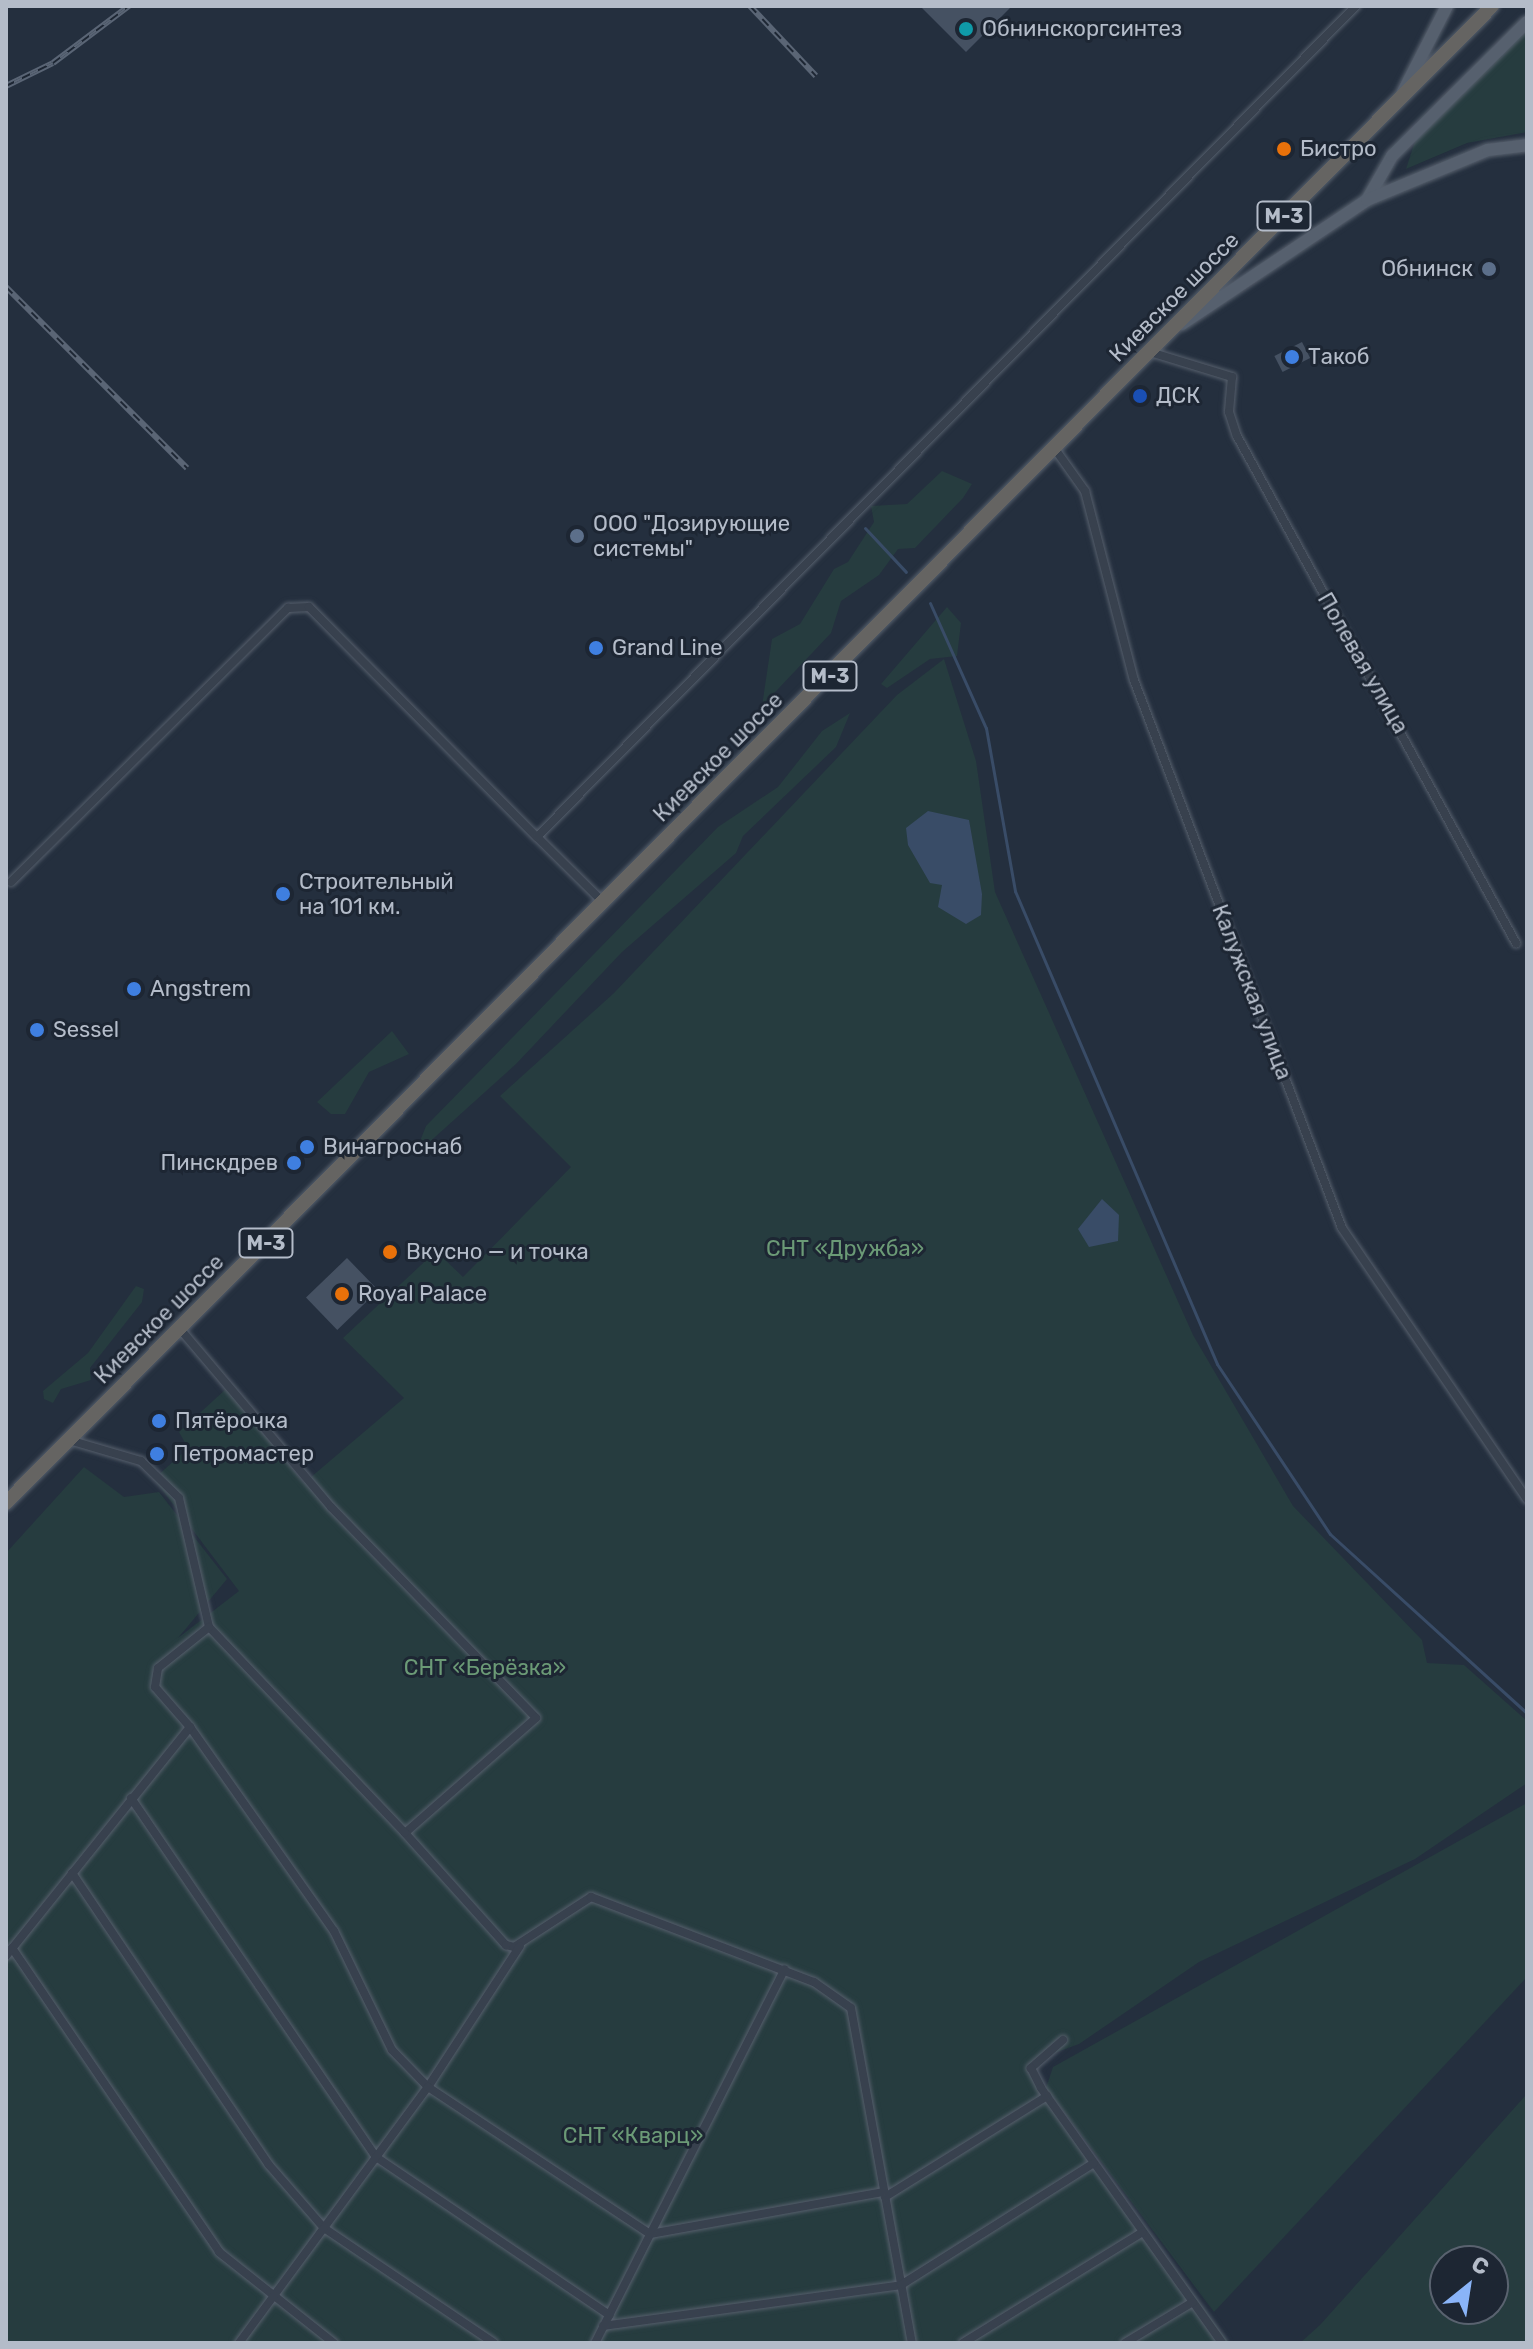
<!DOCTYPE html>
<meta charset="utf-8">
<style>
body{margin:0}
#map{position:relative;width:1533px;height:2349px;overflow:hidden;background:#242f3e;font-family:Rubik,sans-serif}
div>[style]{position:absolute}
.green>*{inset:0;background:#263c3f}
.water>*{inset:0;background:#394c67}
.stream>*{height:3px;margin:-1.5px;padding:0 1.5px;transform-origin:1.5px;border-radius:1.5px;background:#394c67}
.building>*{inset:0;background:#455162;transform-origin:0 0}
.roads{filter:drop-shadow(0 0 2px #565f6c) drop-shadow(0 0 2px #565f6c)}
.minor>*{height:8px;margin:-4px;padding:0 4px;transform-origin:4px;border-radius:4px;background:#38414e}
.primary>*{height:12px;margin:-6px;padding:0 6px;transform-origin:6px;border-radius:6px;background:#56606e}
.trunk>*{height:14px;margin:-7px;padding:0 7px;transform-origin:7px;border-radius:7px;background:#656462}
.rail>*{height:6px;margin-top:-3px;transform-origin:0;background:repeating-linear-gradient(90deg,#1d2633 0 9px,#5a6575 0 18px);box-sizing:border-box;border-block:2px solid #5a6575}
.dots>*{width:22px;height:22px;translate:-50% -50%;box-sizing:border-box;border:4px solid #1d2633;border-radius:50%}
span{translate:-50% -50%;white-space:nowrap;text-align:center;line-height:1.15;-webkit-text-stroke:6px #1d2633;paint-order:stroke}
.shield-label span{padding:2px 6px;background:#1d2633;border:2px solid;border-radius:6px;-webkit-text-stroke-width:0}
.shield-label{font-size:20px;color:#b4bcc9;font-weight:700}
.poi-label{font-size:22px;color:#b4bcc9}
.left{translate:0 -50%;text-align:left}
.right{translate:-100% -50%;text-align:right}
.street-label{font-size:22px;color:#b4bcc9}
.park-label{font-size:22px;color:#6b9a76}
.frame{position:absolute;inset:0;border:8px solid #b4bcc9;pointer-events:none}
.north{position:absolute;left:1429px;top:2245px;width:80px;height:80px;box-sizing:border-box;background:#1d2633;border:2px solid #59626f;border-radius:50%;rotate:30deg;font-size:22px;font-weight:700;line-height:32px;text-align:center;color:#b4bcc9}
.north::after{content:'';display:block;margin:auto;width:28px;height:36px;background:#8ab4f8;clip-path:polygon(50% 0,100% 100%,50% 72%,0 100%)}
</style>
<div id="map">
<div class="green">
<div style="clip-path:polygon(1527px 29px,1527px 132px,1467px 143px,1406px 169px,1416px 138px)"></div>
<div style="clip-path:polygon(942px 471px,972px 484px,963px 498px,915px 548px,898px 549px,879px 575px,841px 601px,831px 633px,762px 706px,772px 639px,800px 624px,834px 569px,848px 562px,874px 522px,871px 506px,907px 504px)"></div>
<div style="clip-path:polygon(947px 607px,961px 623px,957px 656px,930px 659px,887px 688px,881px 684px)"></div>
<div style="clip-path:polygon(944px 659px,976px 761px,995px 892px,1193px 1335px,1293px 1506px,1422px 1640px,1427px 1663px,1464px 1665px,1527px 1721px,1527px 1783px,1415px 1859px,1199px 1962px,1079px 2044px,1033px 2061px,1043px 2086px,1229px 2343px,6px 2343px,6px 1553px,84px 1467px,124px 1497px,159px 1492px,227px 1579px,178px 1638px,239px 1591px,154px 1479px,188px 1448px,179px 1432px,226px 1389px,304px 1483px,404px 1398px,343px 1338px,436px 1251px,463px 1277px,571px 1167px,500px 1096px,614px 993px,897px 695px)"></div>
<div style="clip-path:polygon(850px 713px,836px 747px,743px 836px,736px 853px,622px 952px,516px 1064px,414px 1156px,426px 1126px,718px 827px,778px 787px,822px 731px)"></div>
<div style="clip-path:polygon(392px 1031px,409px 1054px,369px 1072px,345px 1114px,331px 1114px,317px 1102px)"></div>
<div style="clip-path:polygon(136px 1286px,144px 1289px,142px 1302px,90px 1368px,91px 1380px,61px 1389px,53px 1403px,44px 1399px,43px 1391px,88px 1353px)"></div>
<div style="clip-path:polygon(1527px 1803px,1527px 1977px,1214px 2312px,1046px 2088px,1053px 2067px)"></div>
<div style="clip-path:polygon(evenodd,1527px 2094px,1527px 2343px,1300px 2343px,1320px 2325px,1527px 2094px,1445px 2261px,1493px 2261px,1493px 2309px,1445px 2309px,1445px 2261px)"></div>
</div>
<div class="water">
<div style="clip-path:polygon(928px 811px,969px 820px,982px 894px,981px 915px,966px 924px,938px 907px,942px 885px,930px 883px,908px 845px,906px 828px)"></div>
<div style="clip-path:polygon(1102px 1199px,1119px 1215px,1118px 1241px,1089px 1247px,1078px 1229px)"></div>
</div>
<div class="stream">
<div style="left:865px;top:528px;width:60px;rotate:47deg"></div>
<div style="left:930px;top:603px;width:137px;rotate:65.9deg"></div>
<div style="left:986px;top:728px;width:166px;rotate:79.9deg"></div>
<div style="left:1015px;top:891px;width:514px;rotate:66.87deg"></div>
<div style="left:1217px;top:1364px;width:204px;rotate:56.4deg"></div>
<div style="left:1330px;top:1534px;width:266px;rotate:42.3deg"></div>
</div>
<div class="building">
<div style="clip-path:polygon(920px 6px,1012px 6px,966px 52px)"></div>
<div style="left:1302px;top:342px;width:18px;height:31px;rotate:63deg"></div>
<div style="left:347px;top:1258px;width:45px;height:57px;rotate:46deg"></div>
</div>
<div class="roads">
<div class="minor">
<div style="left:1150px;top:352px;width:86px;rotate:17deg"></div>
<div style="left:1232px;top:377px;width:35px;rotate:95deg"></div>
<div style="left:1229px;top:412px;width:25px;rotate:72deg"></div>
<div style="left:1237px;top:436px;width:579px;rotate:61.18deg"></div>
<div style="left:1055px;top:449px;width:52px;rotate:54.5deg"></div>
<div style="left:1085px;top:491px;width:195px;rotate:75.5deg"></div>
<div style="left:1134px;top:680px;width:586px;rotate:69.22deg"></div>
<div style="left:1342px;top:1228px;width:328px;rotate:55.7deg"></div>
<div style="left:11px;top:882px;width:390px;rotate:-44.7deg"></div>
<div style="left:288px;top:608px;width:21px;rotate:-3deg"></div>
<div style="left:309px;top:607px;width:324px;rotate:45.3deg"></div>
<div style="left:604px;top:903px;width:94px;rotate:-135.4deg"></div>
<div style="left:537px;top:837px;width:1167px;rotate:-45.42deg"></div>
<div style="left:180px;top:1329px;width:233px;rotate:49.7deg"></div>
<div style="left:331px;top:1507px;width:294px;rotate:45.8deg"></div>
<div style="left:536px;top:1718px;width:174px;rotate:138.7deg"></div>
<div style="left:405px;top:1833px;width:151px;rotate:48deg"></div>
<div style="left:506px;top:1945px;width:8px;rotate:14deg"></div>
<div style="left:514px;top:1947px;width:92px;rotate:-33deg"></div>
<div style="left:591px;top:1897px;width:239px;rotate:20.9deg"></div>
<div style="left:814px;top:1982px;width:45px;rotate:35.1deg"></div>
<div style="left:851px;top:2008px;width:341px;rotate:79.7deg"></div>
<div style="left:69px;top:1440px;width:75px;rotate:16.3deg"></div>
<div style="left:141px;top:1461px;width:53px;rotate:44.2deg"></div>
<div style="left:179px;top:1498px;width:132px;rotate:76.9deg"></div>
<div style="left:209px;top:1627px;width:284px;rotate:46.4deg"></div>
<div style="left:190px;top:1727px;width:250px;rotate:54.8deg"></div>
<div style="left:334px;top:1931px;width:132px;rotate:64deg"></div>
<div style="left:392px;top:2050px;width:52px;rotate:45.8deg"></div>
<div style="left:428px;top:2087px;width:168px;rotate:-56.9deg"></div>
<div style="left:131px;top:1798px;width:435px;rotate:55.7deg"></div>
<div style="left:376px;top:2157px;width:282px;rotate:34.1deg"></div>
<div style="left:72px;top:1873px;width:352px;rotate:56deg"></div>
<div style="left:269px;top:2165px;width:84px;rotate:48.9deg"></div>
<div style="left:324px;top:2228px;width:205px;rotate:34.1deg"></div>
<div style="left:12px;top:1948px;width:368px;rotate:55.7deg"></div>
<div style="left:219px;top:2252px;width:147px;rotate:38.4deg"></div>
<div style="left:6px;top:1956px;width:294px;rotate:-51.2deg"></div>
<div style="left:190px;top:1727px;width:53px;rotate:-131.2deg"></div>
<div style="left:155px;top:1687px;width:19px;rotate:-81deg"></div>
<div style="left:158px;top:1668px;width:65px;rotate:-38.8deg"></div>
<div style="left:1063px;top:2040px;width:43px;rotate:138.8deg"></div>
<div style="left:1031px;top:2068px;width:22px;rotate:63deg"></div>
<div style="left:1041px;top:2088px;width:313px;rotate:54.6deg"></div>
<div style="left:885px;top:2197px;width:191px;rotate:-31.9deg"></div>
<div style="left:603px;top:2326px;width:301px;rotate:-7.8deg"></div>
<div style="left:901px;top:2285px;width:228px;rotate:-32.3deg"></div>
<div style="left:239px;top:2343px;width:318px;rotate:-53.6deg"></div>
<div style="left:428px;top:2087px;width:266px;rotate:33.5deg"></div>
<div style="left:650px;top:2234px;width:238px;rotate:-10.2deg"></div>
<div style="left:595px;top:2343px;width:419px;rotate:-63.1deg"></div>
<div style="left:963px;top:2343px;width:211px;rotate:-31.7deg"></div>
<div style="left:1125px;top:2343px;width:79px;rotate:-31.1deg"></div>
</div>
<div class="primary">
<div style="left:1403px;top:92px;width:97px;rotate:-62.9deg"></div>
<div style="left:1367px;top:200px;width:51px;rotate:-60.4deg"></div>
<div style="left:1392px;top:156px;width:190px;rotate:-44.8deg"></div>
<div style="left:1182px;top:324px;width:223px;rotate:-33.8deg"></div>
<div style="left:1367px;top:200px;width:131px;rotate:-22.5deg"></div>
<div style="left:1488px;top:150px;width:39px;rotate:-7deg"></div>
</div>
<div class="trunk">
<div style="left:6px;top:1503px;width:2109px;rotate:-45.21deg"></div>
</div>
</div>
<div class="rail">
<div style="left:750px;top:6px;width:96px;rotate:46.7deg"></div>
<div style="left:6px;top:86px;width:52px;rotate:-26.1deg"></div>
<div style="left:53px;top:63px;width:95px;rotate:-36.9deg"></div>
<div style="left:6px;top:287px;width:256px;rotate:45deg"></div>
</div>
<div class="dots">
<div style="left:966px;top:29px;background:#0f9aa8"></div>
<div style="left:1284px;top:149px;background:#e8710a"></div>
<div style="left:1489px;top:269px;background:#5c6f8a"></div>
<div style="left:1292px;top:357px;background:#3f7fe0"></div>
<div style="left:1140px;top:396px;background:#1a4fb4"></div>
<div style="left:577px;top:536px;background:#5c6f8a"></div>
<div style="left:596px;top:648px;background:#3f7fe0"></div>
<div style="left:283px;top:894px;background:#3f7fe0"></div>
<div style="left:134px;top:989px;background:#3f7fe0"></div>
<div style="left:37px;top:1030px;background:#3f7fe0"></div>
<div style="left:307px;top:1147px;background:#3f7fe0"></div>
<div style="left:294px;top:1163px;background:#3f7fe0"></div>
<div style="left:390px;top:1252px;background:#e8710a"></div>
<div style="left:342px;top:1294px;background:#e8710a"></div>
<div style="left:159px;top:1421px;background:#3f7fe0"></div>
<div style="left:157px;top:1454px;background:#3f7fe0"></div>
</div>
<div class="shield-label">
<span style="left:1284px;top:216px">М-3</span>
<span style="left:830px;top:676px">М-3</span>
<span style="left:266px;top:1243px">М-3</span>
</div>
<div class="poi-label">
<span class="left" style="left:982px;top:29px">Обнинскоргсинтез</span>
<span class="left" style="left:1300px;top:149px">Бистро</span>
<span class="right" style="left:1473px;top:269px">Обнинск</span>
<span class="left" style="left:1308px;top:357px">Такоб</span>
<span class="left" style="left:1156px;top:396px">ДСК</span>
<span class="left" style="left:593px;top:536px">ООО "Дозирующие<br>системы"</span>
<span class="left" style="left:612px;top:648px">Grand Line</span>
<span class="left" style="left:299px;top:894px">Строительный<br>на 101 км.</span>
<span class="left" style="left:150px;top:989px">Angstrem</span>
<span class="left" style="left:53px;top:1030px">Sessel</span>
<span class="left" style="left:323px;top:1147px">Винагроснаб</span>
<span class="right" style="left:278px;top:1163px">Пинскдрев</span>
<span class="left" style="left:406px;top:1252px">Вкусно — и точка</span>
<span class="left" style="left:358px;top:1294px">Royal Palace</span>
<span class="left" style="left:175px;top:1421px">Пятёрочка</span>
<span class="left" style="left:173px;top:1454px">Петромастер</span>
</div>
<div class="street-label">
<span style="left:1174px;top:297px;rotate:-45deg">Киевское шоссе</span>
<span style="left:1363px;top:663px;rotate:60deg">Полевая улица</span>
<span style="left:718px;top:757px;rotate:-45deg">Киевское шоссе</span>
<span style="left:1252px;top:992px;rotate:69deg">Калужская улица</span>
<span style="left:159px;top:1319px;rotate:-45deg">Киевское шоссе</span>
</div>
<div class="park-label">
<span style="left:845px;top:1249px">СНТ «Дружба»</span>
<span style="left:485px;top:1668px">СНТ «Берёзка»</span>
<span style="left:633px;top:2136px">СНТ «Кварц»</span>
</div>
<div class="frame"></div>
<div class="north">С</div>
</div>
